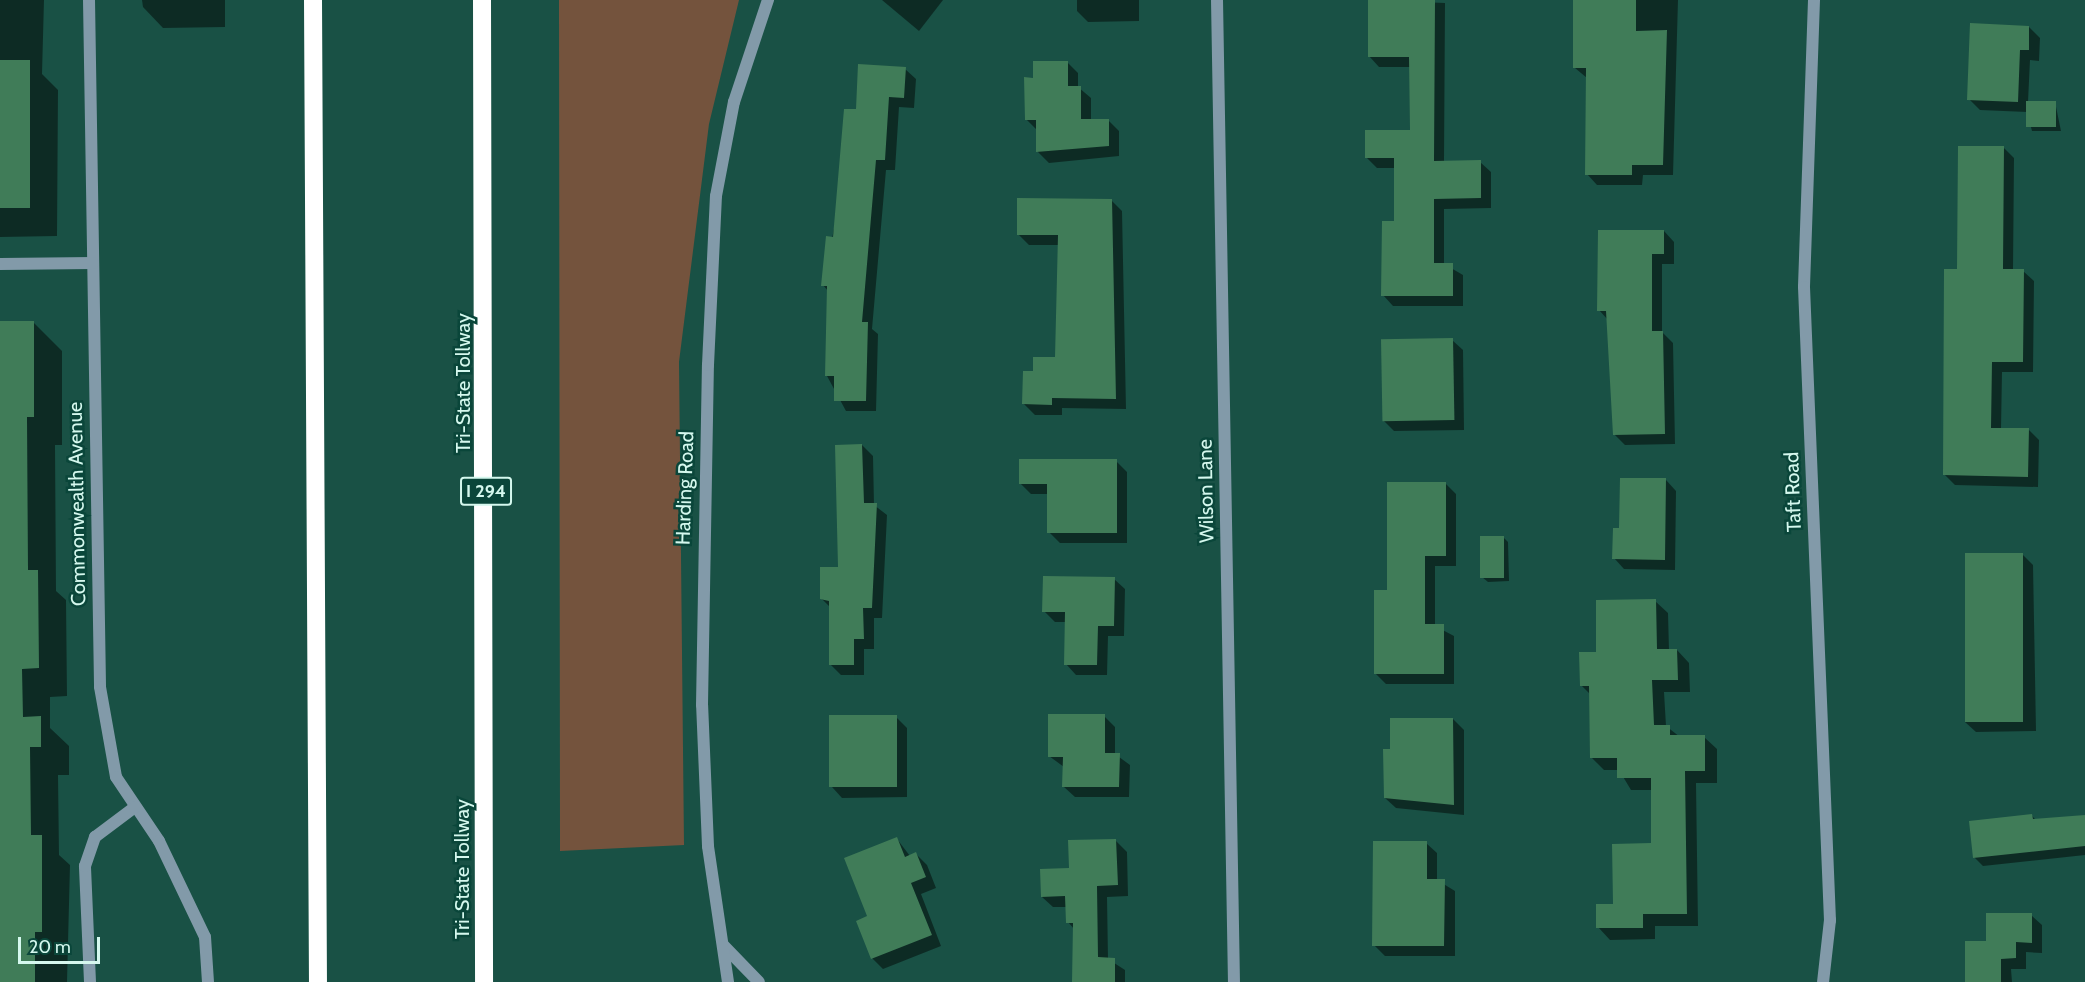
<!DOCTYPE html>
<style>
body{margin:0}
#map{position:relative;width:2085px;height:982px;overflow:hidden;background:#195145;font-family:Cabin,sans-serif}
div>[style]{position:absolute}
.green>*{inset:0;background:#74533d}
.shadow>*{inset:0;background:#0007}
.building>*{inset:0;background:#407c58;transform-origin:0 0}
.minor>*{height:12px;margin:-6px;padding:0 6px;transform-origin:6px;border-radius:6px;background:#829aa9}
.motorway>*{height:18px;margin:-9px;padding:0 9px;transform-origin:9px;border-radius:9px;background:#fff}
span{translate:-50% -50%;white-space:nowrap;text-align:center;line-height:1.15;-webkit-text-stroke:5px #0a463a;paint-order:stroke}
.shield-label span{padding:2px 4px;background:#0a463a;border:2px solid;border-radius:4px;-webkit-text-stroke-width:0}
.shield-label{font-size:18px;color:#d5f8ee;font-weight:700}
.street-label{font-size:20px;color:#d5f8ee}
.scale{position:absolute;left:18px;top:937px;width:82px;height:27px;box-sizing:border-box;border:3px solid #d5f8ee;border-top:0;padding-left:8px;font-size:18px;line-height:21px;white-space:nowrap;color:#d5f8ee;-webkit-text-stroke:4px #0a463a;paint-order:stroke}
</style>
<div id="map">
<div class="green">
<div style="clip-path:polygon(559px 0,739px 0,709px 124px,679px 362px,684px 845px,560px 851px)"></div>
</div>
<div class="shadow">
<div style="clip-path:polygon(0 0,44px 0,42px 74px,58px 90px,57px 236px,0 237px)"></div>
<div style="clip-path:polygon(142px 0,225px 0,225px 27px,163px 28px,143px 7px)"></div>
<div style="clip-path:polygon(882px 0,943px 0,919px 31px)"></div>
<div style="clip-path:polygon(1077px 0,1139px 0,1139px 21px,1088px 22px,1077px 11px)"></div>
<div style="clip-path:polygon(1369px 0,1445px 3px,1444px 162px,1480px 162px,1491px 172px,1491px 208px,1444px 209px,1444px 264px,1463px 275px,1463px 306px,1393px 306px,1383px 295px,1396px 223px,1395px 168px,1377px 168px,1367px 158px,1411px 132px,1411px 67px,1379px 67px,1369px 56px)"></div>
<div style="clip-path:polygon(1574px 0,1678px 0,1673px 175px,1643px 175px,1642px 185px,1597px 185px,1587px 174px,1587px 78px,1575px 68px)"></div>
<div style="clip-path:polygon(2029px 27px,2040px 38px,2039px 61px,2030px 60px,2028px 102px,2055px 102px,2061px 131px,2032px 131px,2027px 112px,1980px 110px,1969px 99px)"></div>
<div style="clip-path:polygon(1067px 62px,1078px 73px,1078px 87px,1091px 98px,1091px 120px,1108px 120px,1119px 131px,1119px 156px,1049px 163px,1038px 152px,1037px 130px,1026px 119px,1035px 79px)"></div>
<div style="clip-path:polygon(905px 69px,916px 79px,914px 108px,899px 107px,895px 170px,886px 170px,872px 329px,878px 334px,876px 411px,846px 411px,827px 376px,828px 291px,823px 285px,857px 111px)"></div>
<div style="clip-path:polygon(2003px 147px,2014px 158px,2013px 271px,2023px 271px,2034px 281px,2033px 372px,2002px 372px,2001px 429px,2028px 429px,2039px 440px,2038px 487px,1955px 485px,1944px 474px,1958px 270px)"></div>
<div style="clip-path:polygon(1112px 201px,1122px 211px,1126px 409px,1062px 408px,1062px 415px,1035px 415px,1024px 404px,1034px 373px,1056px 359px,1059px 245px,1029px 245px,1018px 234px)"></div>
<div style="clip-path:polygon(1664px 231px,1674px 242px,1674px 264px,1662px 264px,1662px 332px,1673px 343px,1675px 444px,1625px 445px,1614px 434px,1608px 320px,1599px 310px)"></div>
<div style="clip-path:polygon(0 322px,33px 322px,62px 351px,62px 445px,55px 445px,56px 591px,66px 600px,67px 696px,50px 697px,50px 728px,69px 746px,69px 775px,58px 775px,59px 855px,70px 865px,67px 982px,0 982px)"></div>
<div style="clip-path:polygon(1452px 340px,1463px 350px,1464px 430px,1394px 431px,1383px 420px)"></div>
<div style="clip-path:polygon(862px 445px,873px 456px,874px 505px,887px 515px,882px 618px,874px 618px,874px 649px,864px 649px,864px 675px,841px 675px,830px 664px,830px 607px,821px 598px,840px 568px)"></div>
<div style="clip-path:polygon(1116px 461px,1127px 472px,1127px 543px,1060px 543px,1049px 532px,1049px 494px,1031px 494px,1020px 483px)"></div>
<div style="clip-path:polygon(1666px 480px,1676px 491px,1675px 570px,1624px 569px,1614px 558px)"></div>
<div style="clip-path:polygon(1445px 483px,1456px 494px,1456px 566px,1435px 566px,1435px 626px,1454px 636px,1454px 684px,1386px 684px,1375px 673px,1389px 591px)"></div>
<div style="clip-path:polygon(1503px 537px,1508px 542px,1509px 581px,1488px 582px,1482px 577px)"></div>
<div style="clip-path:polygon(2022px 554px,2033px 565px,2036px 731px,1976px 732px,1965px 722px)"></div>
<div style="clip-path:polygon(1114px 579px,1125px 589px,1124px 636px,1108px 636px,1107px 675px,1076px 675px,1066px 664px,1066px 622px,1055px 622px,1044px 611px)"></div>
<div style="clip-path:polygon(1655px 601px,1668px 613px,1669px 650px,1677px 650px,1689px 663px,1690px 692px,1664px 692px,1666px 726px,1680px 737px,1704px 737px,1717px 749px,1717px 783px,1696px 783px,1698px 926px,1655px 926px,1655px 939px,1610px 940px,1598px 927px,1653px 845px,1653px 790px,1631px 790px,1619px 770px,1604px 770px,1592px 758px,1591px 695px,1581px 685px,1598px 653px)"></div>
<div style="clip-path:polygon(1104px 716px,1115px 727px,1115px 754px,1130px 765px,1129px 797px,1075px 797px,1064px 787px,1064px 767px,1049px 756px)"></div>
<div style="clip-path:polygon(896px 717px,907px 728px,907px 797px,842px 798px,832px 787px)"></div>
<div style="clip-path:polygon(1453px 719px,1464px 730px,1464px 815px,1396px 808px,1385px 798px,1392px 750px)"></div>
<div style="clip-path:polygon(2032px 816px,2037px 821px,2085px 817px,2085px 855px,1983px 866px,1974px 857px)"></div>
<div style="clip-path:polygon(897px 839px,910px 856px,916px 854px,927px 865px,936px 888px,921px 894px,941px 946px,883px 969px,872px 958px,869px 917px)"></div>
<div style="clip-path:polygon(1116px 841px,1127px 852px,1128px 896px,1107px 897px,1108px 959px,1125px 970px,1125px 982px,1074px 982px,1074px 929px,1068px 922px,1067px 907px,1053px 907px,1042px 897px,1071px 869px)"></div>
<div style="clip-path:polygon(1426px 843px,1437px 853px,1437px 880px,1455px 891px,1455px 956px,1385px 956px,1374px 945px)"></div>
<div style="clip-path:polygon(2031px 915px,2042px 925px,2042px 953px,2026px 952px,2026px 969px,2011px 969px,2012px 982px,1967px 982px,1988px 943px)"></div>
</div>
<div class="building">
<div style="clip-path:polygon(1368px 0,1435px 0,1434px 161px,1481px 160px,1481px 198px,1434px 199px,1434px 263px,1453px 263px,1453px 296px,1381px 296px,1382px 221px,1394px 221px,1394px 158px,1365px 158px,1365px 130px,1410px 130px,1409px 57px,1368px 57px)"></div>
<div style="clip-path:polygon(1573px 0,1636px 0,1636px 31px,1667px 30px,1663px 165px,1632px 165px,1632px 175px,1585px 175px,1586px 68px,1573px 68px)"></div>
<div style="clip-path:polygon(1970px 23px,2029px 26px,2029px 50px,2020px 50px,2018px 102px,1967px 100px)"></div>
<div style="left:30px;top:60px;width:148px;height:30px;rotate:90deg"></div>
<div style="clip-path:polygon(1033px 61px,1068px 61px,1068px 86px,1081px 86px,1081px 119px,1109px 119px,1109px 146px,1036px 152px,1036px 120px,1025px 120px,1024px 77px,1033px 78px)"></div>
<div style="clip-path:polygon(858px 64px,906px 67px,904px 98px,889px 97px,885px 160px,876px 160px,862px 322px,868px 322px,866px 401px,834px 401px,834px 376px,825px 376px,827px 286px,821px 286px,826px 236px,833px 237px,844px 109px,856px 109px)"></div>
<div style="left:2026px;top:101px;width:30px;height:26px"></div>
<div style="clip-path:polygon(1958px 146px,2004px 146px,2003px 269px,2024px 269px,2023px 362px,1992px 362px,1991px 428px,2029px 428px,2028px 477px,1943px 475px,1944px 269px,1957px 269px)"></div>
<div style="clip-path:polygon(1017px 198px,1112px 199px,1116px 399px,1052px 398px,1052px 405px,1022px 404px,1023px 371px,1033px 371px,1033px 357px,1055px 357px,1058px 235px,1017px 235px)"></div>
<div style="clip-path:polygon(1598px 230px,1664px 230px,1664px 254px,1652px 254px,1652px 331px,1663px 331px,1665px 434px,1613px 435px,1606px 311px,1597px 311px)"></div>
<div style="clip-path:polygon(0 321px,34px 321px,34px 417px,27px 417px,28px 570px,38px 570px,39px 668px,22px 669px,23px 717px,41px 716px,41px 747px,30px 747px,31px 835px,42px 835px,42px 932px,35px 932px,35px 982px,0 982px)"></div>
<div style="left:1453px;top:338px;width:82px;height:72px;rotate:89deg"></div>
<div style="clip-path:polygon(862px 444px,864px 503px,877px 503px,872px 608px,863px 608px,864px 639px,854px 639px,854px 665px,829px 665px,829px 601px,820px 599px,820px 567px,838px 567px,835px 445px)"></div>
<div style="clip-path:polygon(1019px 459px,1117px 459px,1117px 533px,1047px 533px,1047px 484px,1019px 484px)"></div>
<div style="clip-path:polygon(1620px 478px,1666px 478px,1665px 560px,1612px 559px,1613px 528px,1619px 528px)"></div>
<div style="clip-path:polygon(1387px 482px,1446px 482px,1446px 556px,1425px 556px,1425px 624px,1444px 624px,1444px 674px,1374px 674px,1374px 590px,1387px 590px)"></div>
<div style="left:1480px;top:536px;width:24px;height:42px"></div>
<div style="left:1965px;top:553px;width:58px;height:169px"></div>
<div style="clip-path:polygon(1043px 576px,1115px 577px,1114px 626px,1098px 626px,1097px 665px,1064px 665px,1065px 612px,1042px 612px)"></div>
<div style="clip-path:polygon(1656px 599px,1657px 649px,1677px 649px,1678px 680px,1652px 680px,1654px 725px,1670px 725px,1670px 735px,1705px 735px,1705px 771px,1685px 771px,1687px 914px,1643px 914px,1643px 928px,1596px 928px,1596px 904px,1613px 904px,1612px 844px,1651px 843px,1651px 778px,1617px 778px,1617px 758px,1590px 758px,1589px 686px,1580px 686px,1579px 652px,1596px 652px,1596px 600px)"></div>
<div style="clip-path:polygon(1048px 714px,1105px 714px,1105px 753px,1120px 753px,1119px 787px,1062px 787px,1063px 757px,1048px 757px)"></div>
<div style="left:897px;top:715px;width:72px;height:68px;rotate:90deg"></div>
<div style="clip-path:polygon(1390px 718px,1453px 718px,1454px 805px,1384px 798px,1383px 749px,1390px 749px)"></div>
<div style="clip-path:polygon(2032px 814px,2033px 819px,2085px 815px,2085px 846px,1973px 858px,1969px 821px)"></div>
<div style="clip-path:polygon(897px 837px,905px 857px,916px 852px,926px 877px,911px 883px,932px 935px,871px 959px,856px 921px,867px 916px,844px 858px)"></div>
<div style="clip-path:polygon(1116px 839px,1118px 885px,1097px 886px,1098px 957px,1115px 958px,1115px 982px,1072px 982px,1073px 923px,1066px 923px,1065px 896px,1041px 897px,1040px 869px,1069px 868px,1068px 840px)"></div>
<div style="clip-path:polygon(1373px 841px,1427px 841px,1427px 879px,1445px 879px,1444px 946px,1372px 946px)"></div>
<div style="clip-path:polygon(1986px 913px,2032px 913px,2032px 943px,2016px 942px,2016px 958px,2001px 959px,2001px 982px,1965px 982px,1965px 941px,1986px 941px)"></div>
</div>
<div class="minor">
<div style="left:89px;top:0;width:687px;rotate:89.08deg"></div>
<div style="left:100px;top:687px;width:91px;rotate:79.9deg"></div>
<div style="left:116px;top:777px;width:77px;rotate:56.1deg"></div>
<div style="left:159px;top:841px;width:106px;rotate:64.4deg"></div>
<div style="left:205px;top:937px;width:45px;rotate:86.2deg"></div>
<div style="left:1217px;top:0;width:982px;rotate:89.01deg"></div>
<div style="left:1814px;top:0;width:287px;rotate:92deg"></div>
<div style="left:1804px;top:287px;width:634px;rotate:87.65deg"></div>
<div style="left:1830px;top:920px;width:62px;rotate:96.4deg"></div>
<div style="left:0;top:264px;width:93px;rotate:-0.6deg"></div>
<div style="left:724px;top:946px;width:50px;rotate:45.8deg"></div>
<div style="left:90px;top:982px;width:116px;rotate:-92.5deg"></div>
<div style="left:85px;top:866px;width:31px;rotate:-71deg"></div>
<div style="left:95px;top:837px;width:50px;rotate:-36.9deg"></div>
<div style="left:728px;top:982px;width:137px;rotate:-98.4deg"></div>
<div style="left:708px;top:846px;width:141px;rotate:-92.4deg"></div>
<div style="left:702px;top:705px;width:340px;rotate:-89deg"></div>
<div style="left:708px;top:365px;width:169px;rotate:-87.3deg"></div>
<div style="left:716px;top:196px;width:96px;rotate:-79.2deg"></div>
<div style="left:734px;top:102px;width:108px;rotate:-71.6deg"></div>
</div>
<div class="motorway">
<div style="left:313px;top:0;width:982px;rotate:89.71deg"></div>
<div style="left:482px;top:0;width:982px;rotate:89.88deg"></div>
</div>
<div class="shield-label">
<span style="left:486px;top:491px">I 294</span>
</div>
<div class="street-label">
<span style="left:463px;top:383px;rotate:-90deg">Tri-State Tollway</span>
<span style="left:685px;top:488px;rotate:-88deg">Harding Road</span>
<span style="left:1206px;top:491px;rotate:-91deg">Wilson Lane</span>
<span style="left:1793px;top:492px;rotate:-92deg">Taft Road</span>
<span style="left:77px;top:504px;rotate:-91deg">Commonwealth Avenue</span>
<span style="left:462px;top:869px;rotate:-90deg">Tri-State Tollway</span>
</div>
<div class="scale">20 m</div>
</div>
